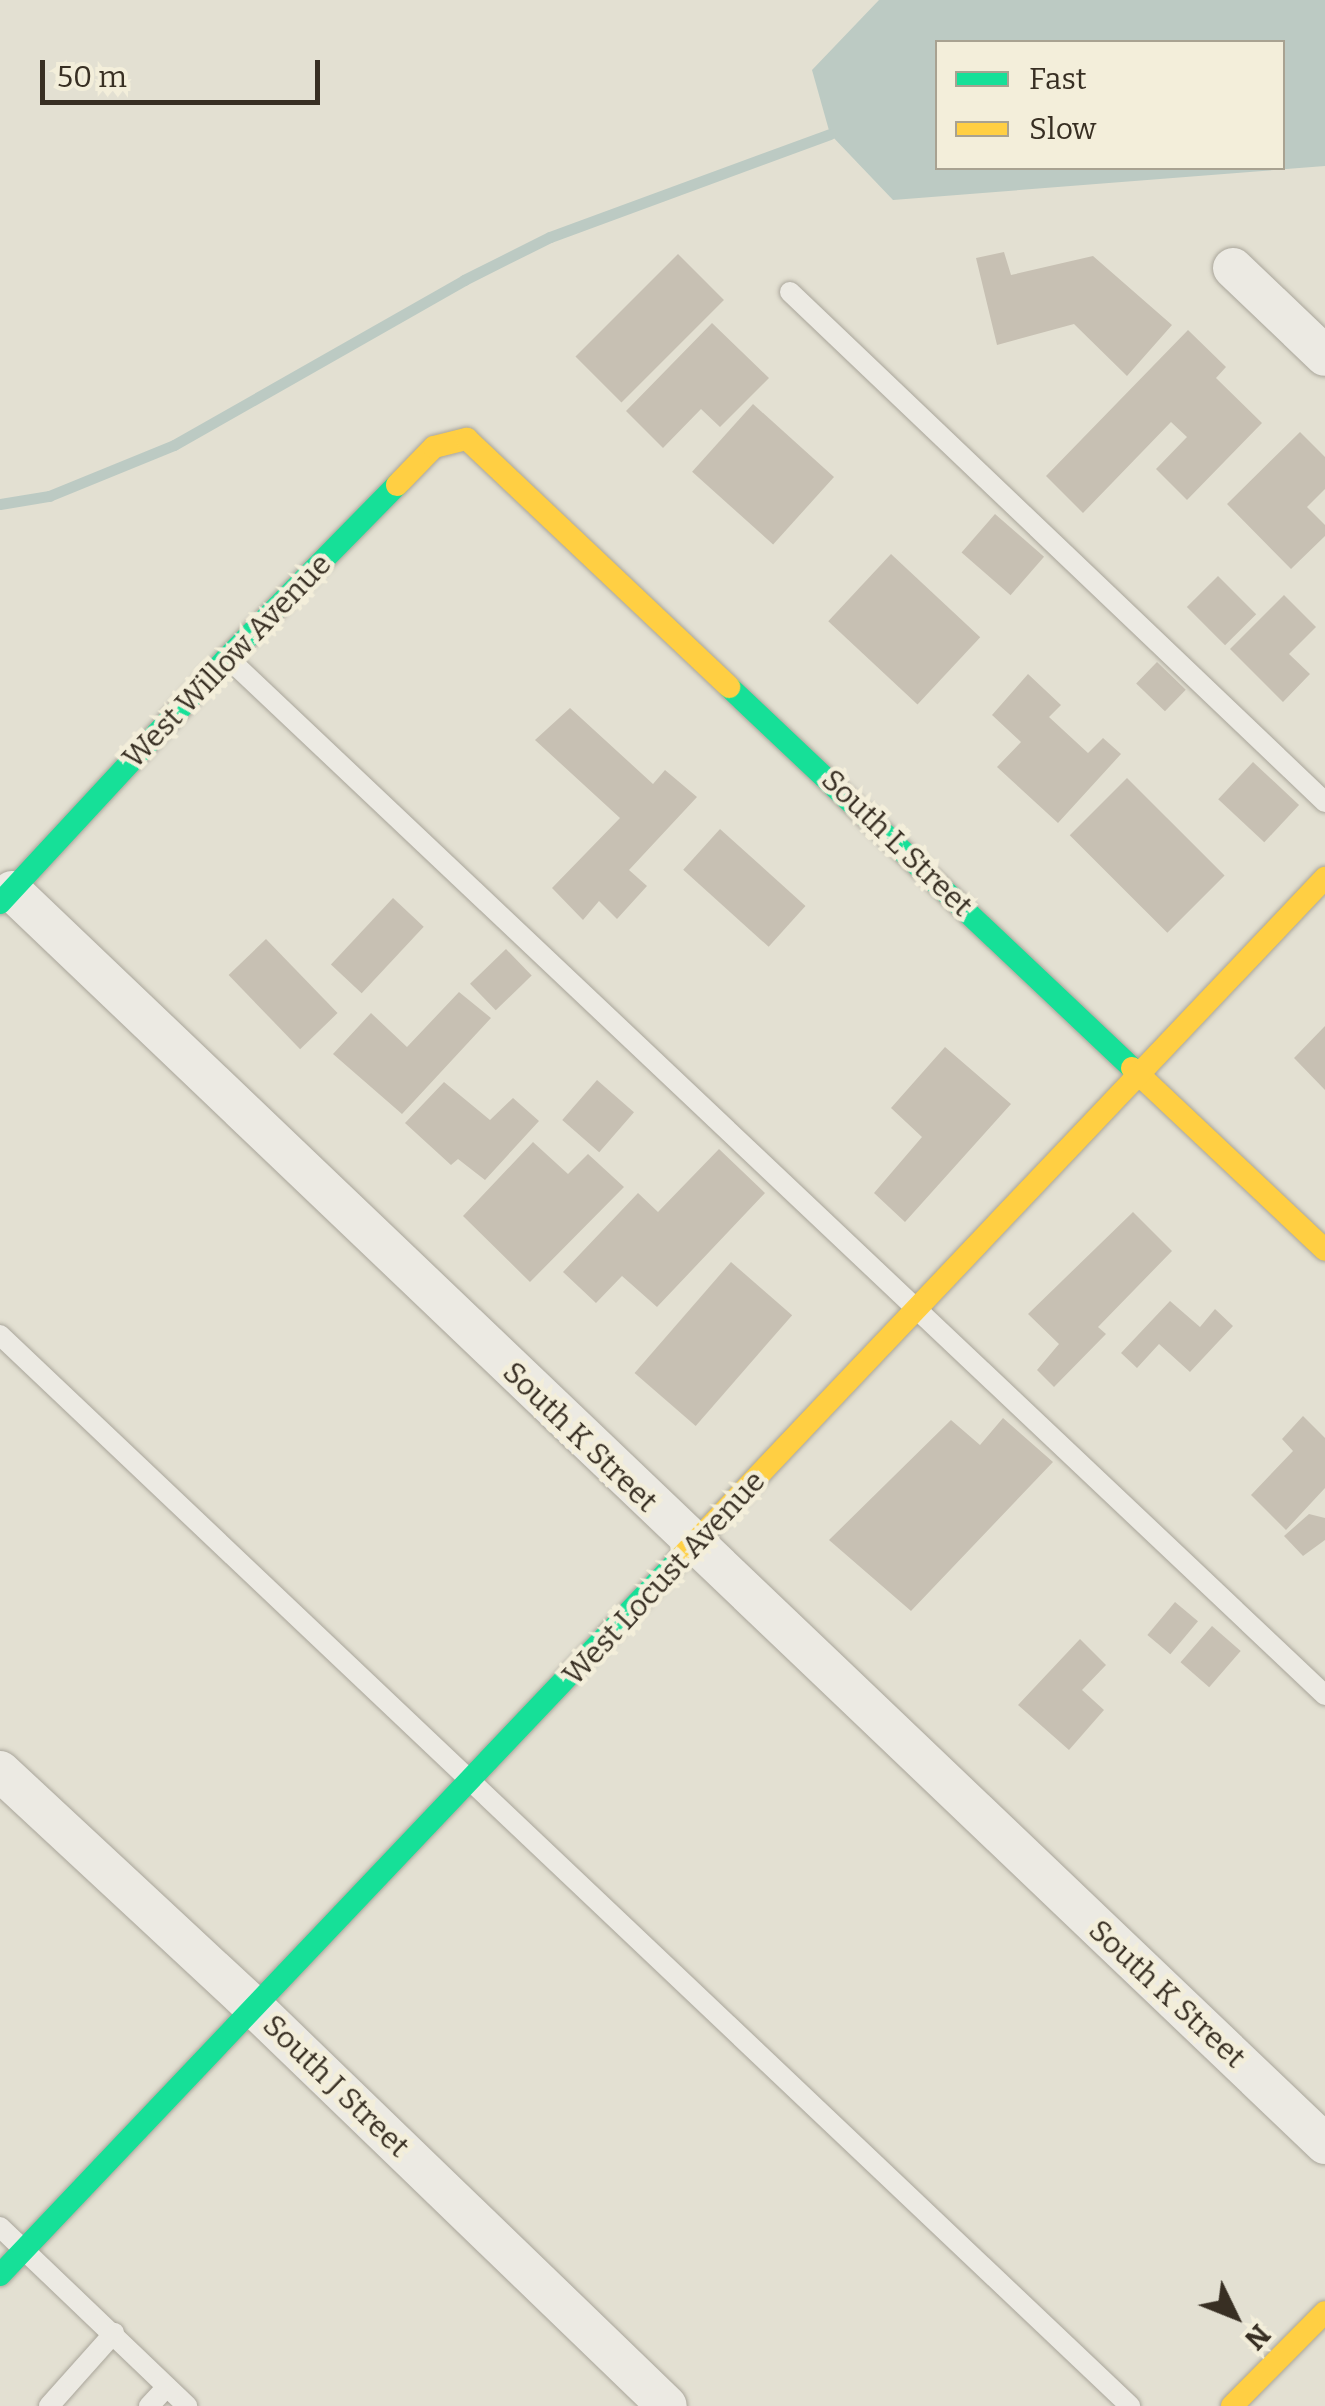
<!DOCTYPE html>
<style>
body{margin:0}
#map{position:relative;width:1325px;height:2406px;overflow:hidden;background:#e3e0d2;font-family:Bitter,serif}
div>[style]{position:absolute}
.water>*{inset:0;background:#bccac3}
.stream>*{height:11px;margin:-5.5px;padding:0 5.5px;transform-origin:5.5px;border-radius:5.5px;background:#bccac3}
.building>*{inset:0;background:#c7c0b3;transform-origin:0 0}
.roads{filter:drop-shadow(0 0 2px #a9a59a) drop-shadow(0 0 2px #a9a59a)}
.lane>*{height:20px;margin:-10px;padding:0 10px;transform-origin:10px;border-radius:10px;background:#eceae3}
.street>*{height:40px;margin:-20px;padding:0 20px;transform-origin:20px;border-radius:20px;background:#eceae3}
.fast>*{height:22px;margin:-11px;padding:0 11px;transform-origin:11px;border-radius:11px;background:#16e098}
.slow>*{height:22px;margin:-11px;padding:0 11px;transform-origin:11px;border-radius:11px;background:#ffcf43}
span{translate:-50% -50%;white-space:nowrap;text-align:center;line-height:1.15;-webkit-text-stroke:9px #f3eeda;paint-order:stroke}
.street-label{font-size:30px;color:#382f23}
.legend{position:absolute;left:935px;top:40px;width:350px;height:130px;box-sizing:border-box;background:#f3eeda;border:2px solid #a8a291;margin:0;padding:12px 18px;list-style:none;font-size:30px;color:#382f23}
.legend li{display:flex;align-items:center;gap:20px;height:50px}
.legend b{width:50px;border:2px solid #a8a291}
.north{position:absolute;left:1185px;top:2266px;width:100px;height:100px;-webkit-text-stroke:8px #f3eeda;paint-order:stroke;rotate:133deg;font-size:28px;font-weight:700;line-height:40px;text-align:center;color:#382f23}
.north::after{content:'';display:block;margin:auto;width:35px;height:45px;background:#382f23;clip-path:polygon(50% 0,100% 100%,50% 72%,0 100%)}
.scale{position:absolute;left:40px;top:60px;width:280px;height:45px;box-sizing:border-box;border:5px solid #382f23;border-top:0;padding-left:12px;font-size:30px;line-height:35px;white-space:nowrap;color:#382f23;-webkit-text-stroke:8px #f3eeda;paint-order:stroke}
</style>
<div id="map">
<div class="water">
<div style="clip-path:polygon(evenodd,879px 0,1325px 0,1325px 166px,893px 200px,830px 134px,812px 70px,879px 0,938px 42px,1282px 42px,1282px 168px,938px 168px,938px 42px)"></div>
</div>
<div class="stream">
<div style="left:0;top:504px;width:50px;rotate:-9.3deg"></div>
<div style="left:49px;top:496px;width:135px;rotate:-22.2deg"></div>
<div style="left:174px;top:445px;width:334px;rotate:-29.6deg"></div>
<div style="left:464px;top:280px;width:96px;rotate:-26.6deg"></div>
<div style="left:550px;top:237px;width:298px;rotate:-20.2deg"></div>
</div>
<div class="building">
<div style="clip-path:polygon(1004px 252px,1011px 275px,1093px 256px,1172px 325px,1127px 376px,1074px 324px,997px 345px,976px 258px)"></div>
<div style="left:678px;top:254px;width:65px;height:145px;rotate:45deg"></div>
<div style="clip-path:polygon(712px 323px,769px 378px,720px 427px,701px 409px,663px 448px,626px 411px)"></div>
<div style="clip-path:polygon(1188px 330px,1226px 367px,1216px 378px,1262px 423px,1187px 500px,1156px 469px,1187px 437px,1171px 422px,1083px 513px,1046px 476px)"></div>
<div style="left:753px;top:404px;width:109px;height:91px;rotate:42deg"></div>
<div style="clip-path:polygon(1300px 432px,1325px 457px,1325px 489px,1307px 507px,1325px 525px,1325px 536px,1291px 569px,1227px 504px)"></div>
<div style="left:995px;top:514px;width:65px;height:51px;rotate:41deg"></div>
<div style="left:891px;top:554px;width:122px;height:92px;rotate:43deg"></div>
<div style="left:1218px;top:576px;width:54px;height:44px;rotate:45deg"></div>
<div style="clip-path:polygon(1284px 595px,1316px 627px,1289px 654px,1310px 674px,1283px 702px,1230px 649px)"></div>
<div style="left:1157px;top:662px;width:40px;height:30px;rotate:44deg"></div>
<div style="clip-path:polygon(1028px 674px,1061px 705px,1049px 717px,1088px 753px,1103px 738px,1121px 754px,1058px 823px,997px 767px,1021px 742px,992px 715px)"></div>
<div style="clip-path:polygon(570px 708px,653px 784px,665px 770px,697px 797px,629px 870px,647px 886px,617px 919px,599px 901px,583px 920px,552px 888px,620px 818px,535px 740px)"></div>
<div style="left:1253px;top:762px;width:63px;height:51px;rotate:43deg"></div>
<div style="left:1127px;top:778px;width:138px;height:81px;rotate:45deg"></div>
<div style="left:720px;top:829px;width:115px;height:55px;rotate:42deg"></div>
<div style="left:393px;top:898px;width:42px;height:91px;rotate:43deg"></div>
<div style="left:266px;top:939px;width:103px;height:52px;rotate:46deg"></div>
<div style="left:506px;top:949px;width:37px;height:50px;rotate:46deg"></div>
<div style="clip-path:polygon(459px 992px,491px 1018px,402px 1114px,333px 1054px,371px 1013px,407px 1047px)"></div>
<div style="clip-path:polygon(1325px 1026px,1325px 1090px,1294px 1058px)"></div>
<div style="clip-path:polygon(945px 1047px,1011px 1104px,905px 1222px,874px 1193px,922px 1137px,891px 1108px)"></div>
<div style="left:597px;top:1080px;width:49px;height:53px;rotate:41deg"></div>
<div style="clip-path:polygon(444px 1082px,490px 1120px,513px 1098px,539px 1121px,485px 1180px,458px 1159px,451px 1165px,405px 1123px)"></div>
<div style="clip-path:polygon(533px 1142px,568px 1174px,588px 1154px,624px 1187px,530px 1282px,463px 1216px)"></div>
<div style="clip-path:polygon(719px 1149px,765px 1193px,657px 1307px,622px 1276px,596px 1303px,563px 1272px,638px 1193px,658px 1212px)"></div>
<div style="clip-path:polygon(1133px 1212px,1172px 1251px,1098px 1327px,1106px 1334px,1054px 1387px,1037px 1370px,1059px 1344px,1028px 1314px)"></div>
<div style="left:731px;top:1262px;width:81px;height:147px;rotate:41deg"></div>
<div style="clip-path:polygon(1170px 1301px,1200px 1327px,1215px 1309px,1233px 1326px,1190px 1372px,1159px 1344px,1137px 1368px,1121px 1353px)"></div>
<div style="clip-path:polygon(1303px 1416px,1325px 1438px,1325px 1488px,1286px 1530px,1251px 1495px,1293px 1451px,1282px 1439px)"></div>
<div style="clip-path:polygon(1003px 1418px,1053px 1462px,911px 1611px,829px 1540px,951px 1420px,980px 1445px)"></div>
<div style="clip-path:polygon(1309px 1514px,1325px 1518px,1325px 1540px,1303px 1556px,1284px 1536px)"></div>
<div style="left:1175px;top:1602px;width:30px;height:43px;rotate:40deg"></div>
<div style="left:1212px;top:1626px;width:38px;height:48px;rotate:41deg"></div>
<div style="clip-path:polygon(1080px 1639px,1106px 1665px,1082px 1690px,1104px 1710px,1069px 1750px,1018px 1705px)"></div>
</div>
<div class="roads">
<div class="lane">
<div style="left:790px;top:292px;width:739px;rotate:43.63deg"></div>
<div style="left:229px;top:659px;width:1508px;rotate:43.39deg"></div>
<div style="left:0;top:1335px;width:1557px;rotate:43.46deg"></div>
<div style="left:0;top:2227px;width:259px;rotate:43.7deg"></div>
<div style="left:49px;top:2406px;width:98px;rotate:-48.3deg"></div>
<div style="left:149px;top:2406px;width:26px;rotate:-47deg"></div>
</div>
<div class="street">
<div style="left:1233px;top:268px;width:127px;rotate:43.7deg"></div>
<div style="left:12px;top:891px;width:1815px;rotate:43.66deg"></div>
<div style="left:0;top:1771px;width:350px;rotate:42.9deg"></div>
<div style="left:256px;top:2009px;width:571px;rotate:44.01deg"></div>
</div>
<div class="fast">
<div style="left:729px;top:687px;width:555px;rotate:43.39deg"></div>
<div style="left:0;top:903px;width:334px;rotate:-47.2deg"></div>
<div style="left:227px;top:658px;width:243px;rotate:-45.5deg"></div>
<div style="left:0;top:2275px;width:990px;rotate:-46.51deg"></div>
</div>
<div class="slow">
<div style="left:397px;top:485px;width:53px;rotate:-45.8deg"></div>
<div style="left:434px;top:447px;width:34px;rotate:-14deg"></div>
<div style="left:467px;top:439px;width:361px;rotate:43.4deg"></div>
<div style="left:1132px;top:1068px;width:265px;rotate:43.3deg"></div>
<div style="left:681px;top:1557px;width:936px;rotate:-46.52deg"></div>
<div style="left:1232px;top:2406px;width:132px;rotate:-45.3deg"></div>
</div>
</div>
<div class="street-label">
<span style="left:227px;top:661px;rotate:-46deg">West Willow Avenue</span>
<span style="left:897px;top:843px;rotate:44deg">South L Street</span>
<span style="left:580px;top:1437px;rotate:44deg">South K Street</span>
<span style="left:664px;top:1578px;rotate:-47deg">West Locust Avenue</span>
<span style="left:1167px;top:1994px;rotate:43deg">South K Street</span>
<span style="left:336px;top:2086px;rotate:44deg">South J Street</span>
</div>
<ul class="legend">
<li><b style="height:12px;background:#16e098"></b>Fast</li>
<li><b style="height:12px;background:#ffcf43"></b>Slow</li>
</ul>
<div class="north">N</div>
<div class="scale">50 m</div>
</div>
